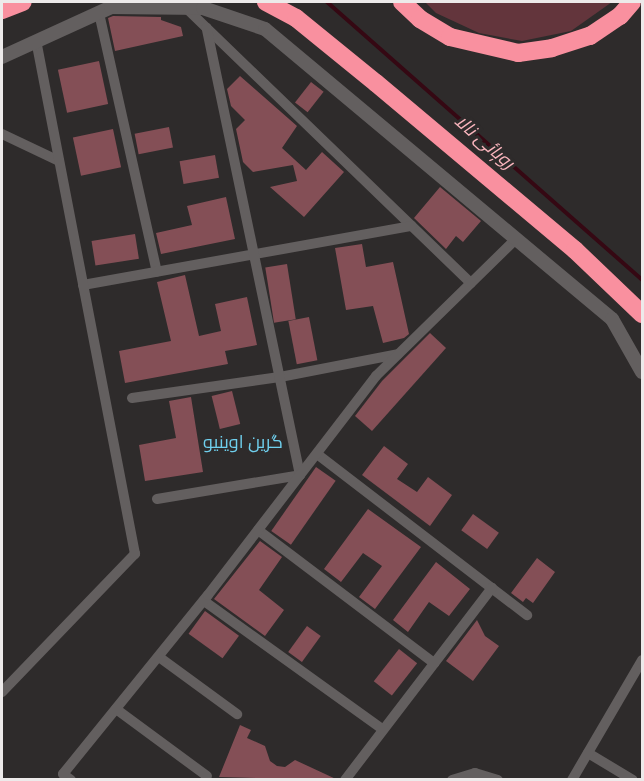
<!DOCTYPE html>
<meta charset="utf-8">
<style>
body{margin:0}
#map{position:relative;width:644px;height:781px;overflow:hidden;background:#2e2b2b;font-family:"Golos Text",Cairo,sans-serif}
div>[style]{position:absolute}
.green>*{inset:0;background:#63353c}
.stream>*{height:4px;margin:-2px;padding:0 2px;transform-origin:2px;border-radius:2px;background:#350813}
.building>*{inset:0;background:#844f56;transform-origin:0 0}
.minor>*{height:10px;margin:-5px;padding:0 5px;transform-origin:5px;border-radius:5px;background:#635f5f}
.tertiary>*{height:14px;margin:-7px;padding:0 7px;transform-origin:7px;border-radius:7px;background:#635f5f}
.motorway>*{height:18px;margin:-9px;padding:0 9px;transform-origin:9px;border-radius:9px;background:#f9909f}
span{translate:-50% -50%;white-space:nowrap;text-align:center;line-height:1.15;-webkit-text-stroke:6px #2e2b2b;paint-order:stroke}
.water-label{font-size:18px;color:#fab5bd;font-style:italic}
.neighbourhood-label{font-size:18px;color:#6fcfed}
.frame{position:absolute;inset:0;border:3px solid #edeaea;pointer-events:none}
</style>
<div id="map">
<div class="green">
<div style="clip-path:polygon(425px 2px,612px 2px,571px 31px,522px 41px,479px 33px,436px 13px)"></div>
</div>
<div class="stream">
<div style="left:327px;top:2px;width:420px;rotate:41.4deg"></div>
</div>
<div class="building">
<div style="clip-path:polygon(113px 16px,161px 17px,161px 20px,181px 27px,183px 36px,115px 51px,108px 18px)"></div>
<div style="left:99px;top:61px;width:44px;height:42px;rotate:78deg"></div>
<div style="clip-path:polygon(240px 76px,297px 126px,282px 148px,306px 170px,322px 152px,344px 172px,304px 217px,270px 187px,297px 181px,293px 165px,253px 172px,243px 162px,236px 129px,245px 120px,231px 106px,227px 89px)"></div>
<div style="left:311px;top:82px;width:16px;height:26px;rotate:38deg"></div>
<div style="left:169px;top:127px;width:21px;height:35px;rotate:79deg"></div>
<div style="left:113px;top:129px;width:39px;height:41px;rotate:78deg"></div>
<div style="left:215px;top:155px;width:23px;height:36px;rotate:80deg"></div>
<div style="clip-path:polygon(440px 187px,481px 221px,463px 242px,456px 236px,446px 249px,414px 218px)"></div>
<div style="clip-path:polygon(226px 197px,235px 239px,161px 254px,156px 233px,192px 225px,187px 206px)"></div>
<div style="left:135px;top:234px;width:25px;height:44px;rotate:81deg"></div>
<div style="clip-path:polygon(362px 244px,366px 267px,393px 262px,409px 334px,404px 338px,383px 343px,373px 306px,346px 310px,335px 248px)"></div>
<div style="left:287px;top:264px;width:56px;height:22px;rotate:81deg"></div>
<div style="clip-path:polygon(185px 275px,199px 336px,221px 331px,215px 304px,247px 297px,257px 345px,225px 351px,228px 364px,125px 383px,119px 351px,171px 341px,157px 282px)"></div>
<div style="left:309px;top:317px;width:44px;height:21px;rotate:79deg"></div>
<div style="clip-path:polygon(430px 333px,446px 348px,372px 431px,355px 416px,382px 381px)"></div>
<div style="left:232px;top:391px;width:34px;height:21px;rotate:76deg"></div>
<div style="clip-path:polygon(191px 397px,203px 472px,145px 481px,139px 445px,176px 438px,169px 401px)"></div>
<div style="clip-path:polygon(384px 446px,408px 464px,397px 479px,417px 492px,428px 477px,452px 495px,430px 526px,362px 475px)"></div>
<div style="left:316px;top:467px;width:24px;height:78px;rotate:35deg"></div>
<div style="clip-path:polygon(368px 509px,421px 547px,375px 609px,359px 597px,382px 566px,363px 553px,341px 582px,324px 569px)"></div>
<div style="left:473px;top:514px;width:32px;height:20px;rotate:36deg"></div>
<div style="clip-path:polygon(260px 541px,282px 557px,259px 590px,284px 610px,265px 636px,214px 599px)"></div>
<div style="clip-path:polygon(537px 558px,555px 572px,533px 603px,526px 598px,523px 602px,511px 593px)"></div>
<div style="clip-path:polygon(436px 562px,470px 589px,449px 616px,429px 602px,408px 632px,393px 620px)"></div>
<div style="left:205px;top:611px;width:42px;height:28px;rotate:36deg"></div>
<div style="clip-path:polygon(477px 620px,485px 636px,499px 646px,473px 681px,446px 661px)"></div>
<div style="left:307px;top:626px;width:17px;height:32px;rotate:36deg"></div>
<div style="left:399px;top:649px;width:23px;height:41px;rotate:38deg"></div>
<div style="clip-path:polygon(240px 725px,251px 730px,247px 738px,265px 746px,270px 761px,277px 766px,285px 767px,295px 760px,338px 780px,219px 777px)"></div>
</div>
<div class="minor">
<div style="left:186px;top:8px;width:396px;rotate:44deg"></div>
<div style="left:99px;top:13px;width:265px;rotate:77.4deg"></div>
<div style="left:2px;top:134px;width:63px;rotate:25.3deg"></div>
<div style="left:83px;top:285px;width:334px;rotate:-10.2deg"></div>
<div style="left:132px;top:398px;width:149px;rotate:-8.1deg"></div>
<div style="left:280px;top:377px;width:120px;rotate:-11deg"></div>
<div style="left:317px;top:454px;width:265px;rotate:37.5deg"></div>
<div style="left:157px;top:499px;width:145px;rotate:-9.5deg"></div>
<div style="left:300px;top:475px;width:457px;rotate:-101.8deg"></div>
<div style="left:258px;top:530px;width:221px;rotate:37.1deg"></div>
<div style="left:204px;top:601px;width:219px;rotate:35.7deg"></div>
<div style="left:159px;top:657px;width:97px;rotate:36.2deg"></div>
<div style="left:2px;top:692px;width:192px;rotate:-46.1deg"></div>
<div style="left:135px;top:554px;width:523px;rotate:-100.9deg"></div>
<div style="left:116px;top:709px;width:113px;rotate:36.4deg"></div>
<div style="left:588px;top:753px;width:52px;rotate:31deg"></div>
<div style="left:71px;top:780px;width:10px;rotate:-143deg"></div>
<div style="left:63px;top:774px;width:230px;rotate:-51deg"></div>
<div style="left:208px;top:595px;width:276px;rotate:-52.5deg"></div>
<div style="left:376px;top:376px;width:196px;rotate:-44.4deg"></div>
<div style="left:345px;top:780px;width:242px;rotate:-52.6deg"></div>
<div style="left:452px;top:780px;width:24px;rotate:-17deg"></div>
<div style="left:475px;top:773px;width:24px;rotate:17deg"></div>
<div style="left:572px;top:780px;width:139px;rotate:-59.7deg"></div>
</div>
<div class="tertiary">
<div style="left:2px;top:57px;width:120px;rotate:-24.6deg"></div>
<div style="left:111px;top:7px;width:92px;rotate:0.6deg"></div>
<div style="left:203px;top:8px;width:65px;rotate:18.7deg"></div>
<div style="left:265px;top:29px;width:452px;rotate:39.9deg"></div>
<div style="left:612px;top:319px;width:61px;rotate:60.5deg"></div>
</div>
<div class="motorway">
<div style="left:266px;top:2px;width:34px;rotate:28deg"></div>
<div style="left:296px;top:18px;width:103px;rotate:39.1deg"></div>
<div style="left:376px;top:83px;width:260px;rotate:40deg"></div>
<div style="left:575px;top:250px;width:93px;rotate:43.7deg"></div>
<div style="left:402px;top:2px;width:25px;rotate:43deg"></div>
<div style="left:420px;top:19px;width:35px;rotate:31deg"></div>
<div style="left:450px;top:37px;width:70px;rotate:13.2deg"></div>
<div style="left:518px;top:53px;width:34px;rotate:-8deg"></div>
<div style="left:552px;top:48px;width:40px;rotate:-18deg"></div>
<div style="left:590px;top:36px;width:36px;rotate:-34deg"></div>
<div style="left:620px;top:16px;width:18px;rotate:-49deg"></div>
<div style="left:2px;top:10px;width:22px;rotate:-21deg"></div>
</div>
<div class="water-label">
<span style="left:485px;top:141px;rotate:41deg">روہائی نالا</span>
</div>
<div class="neighbourhood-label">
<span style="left:243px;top:441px">گرین اوینیو</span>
</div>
<div class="frame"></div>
</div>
